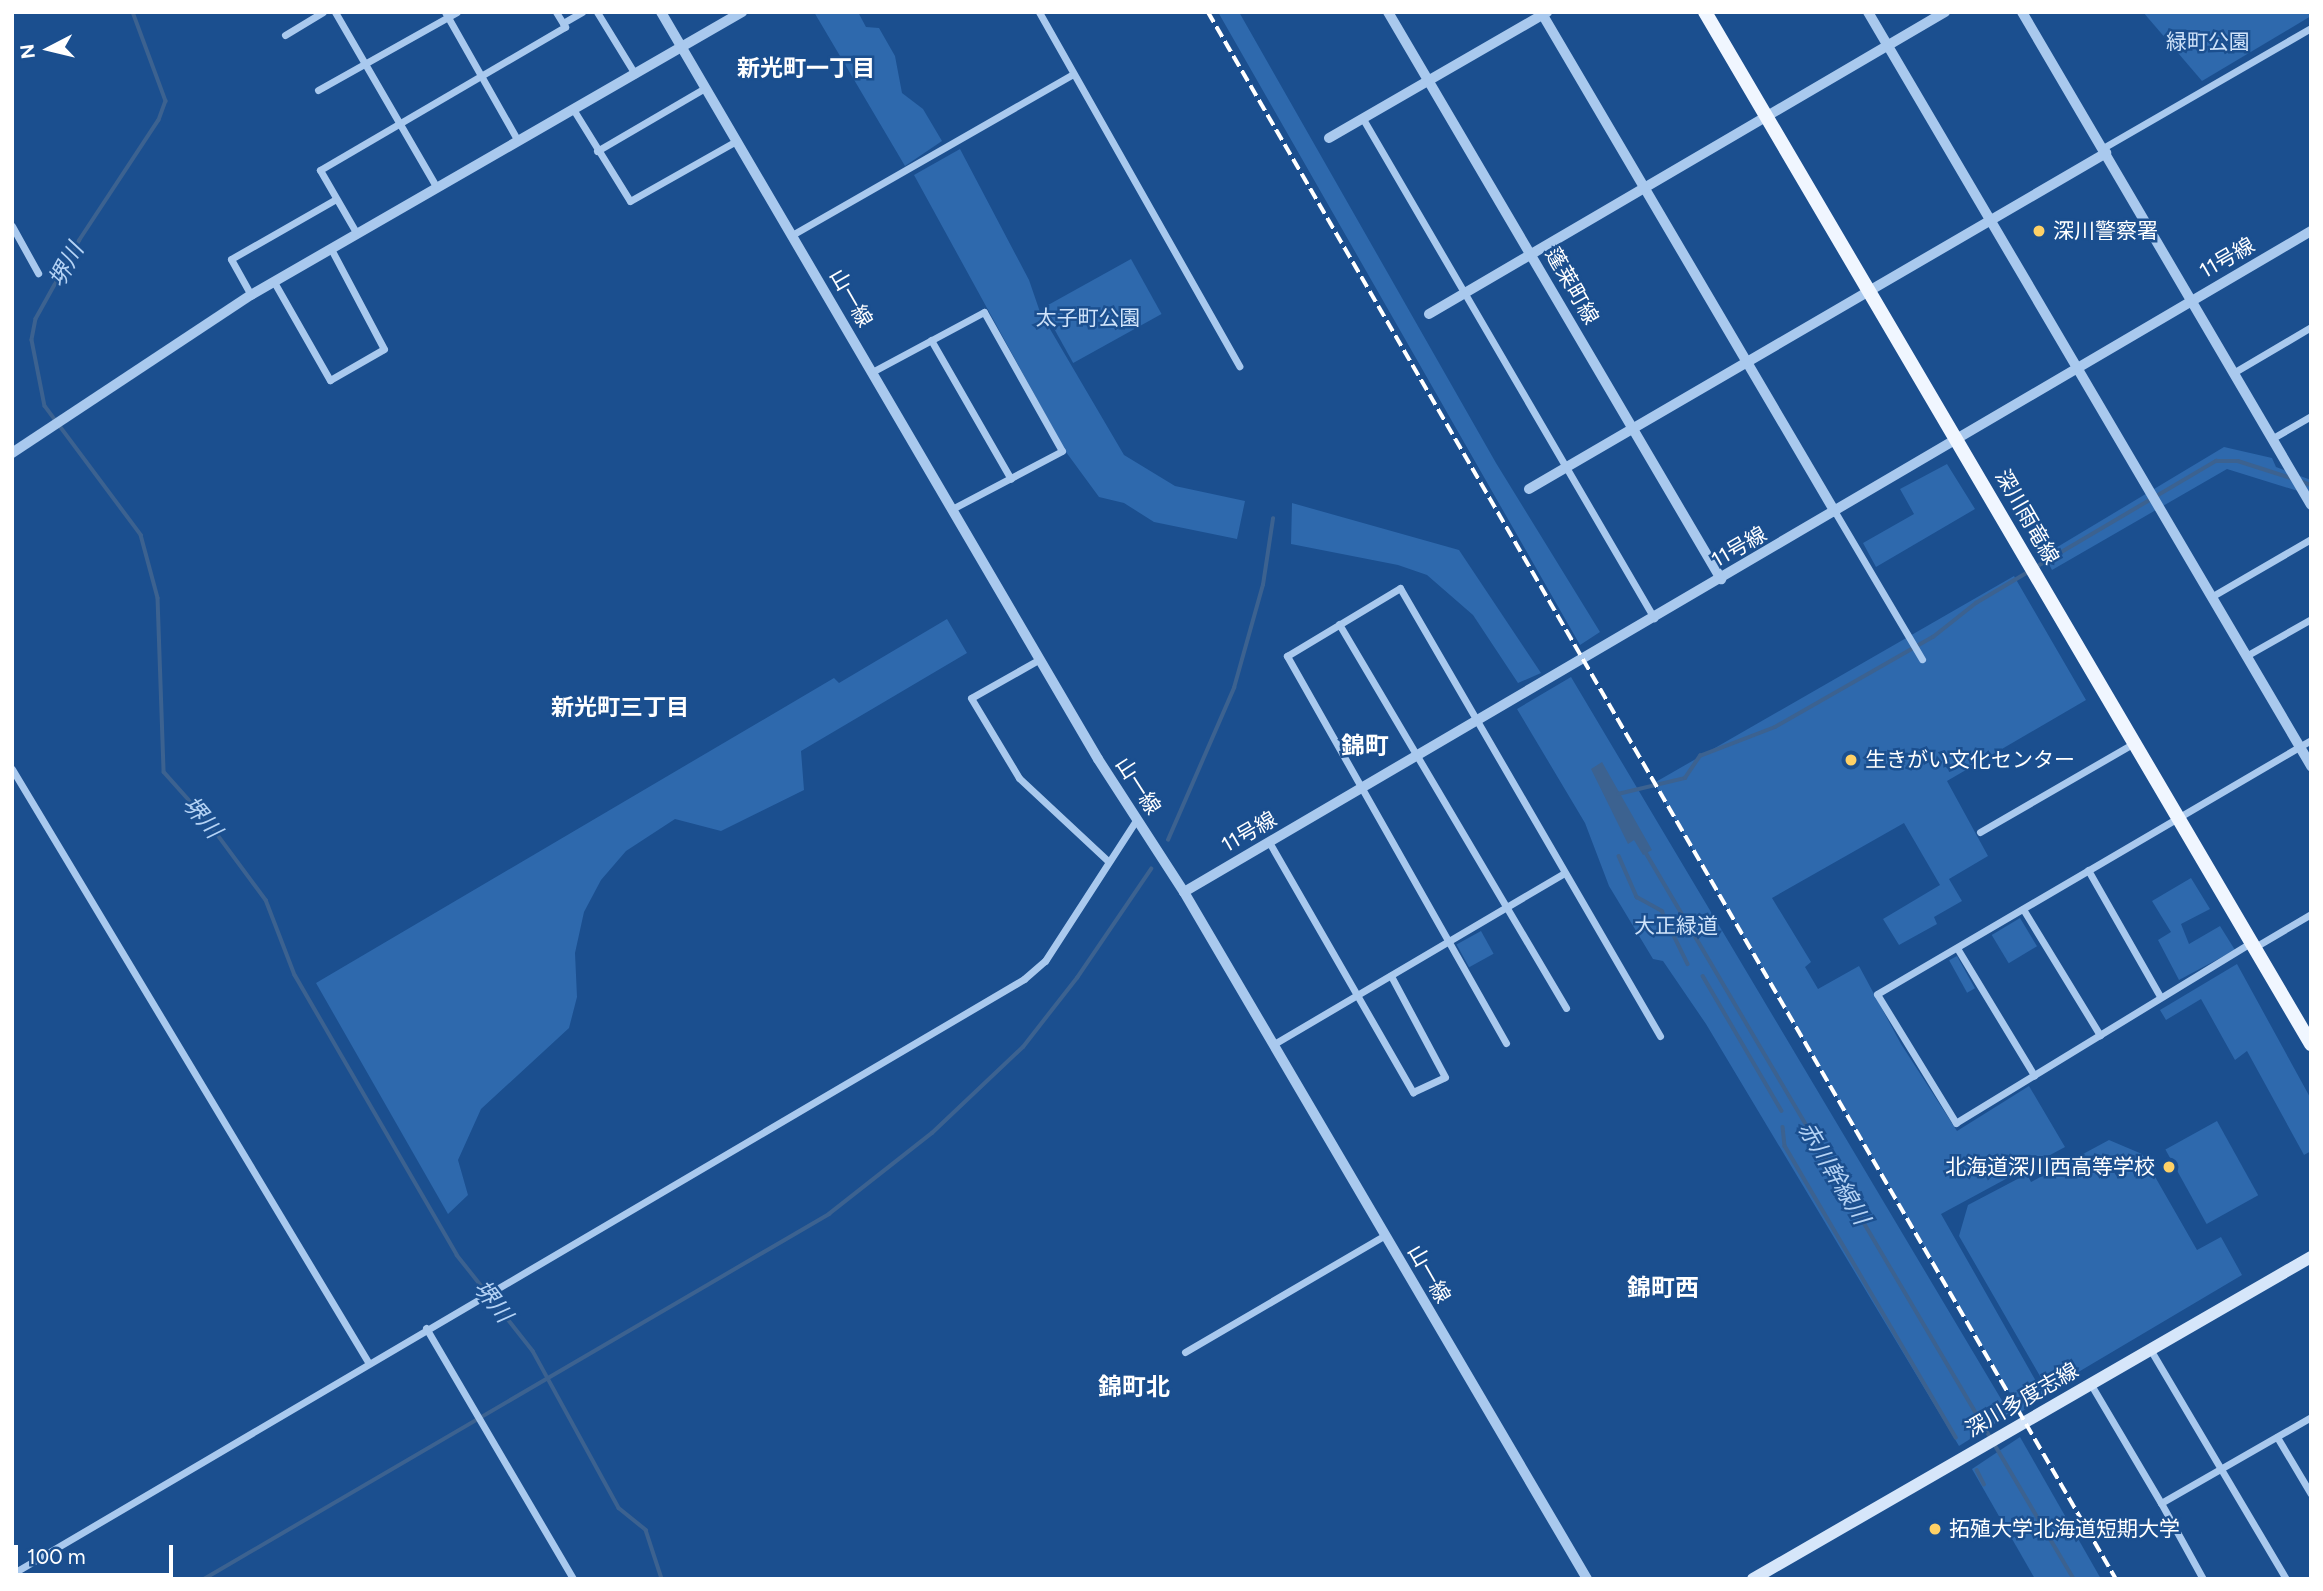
<!DOCTYPE html>
<meta charset="utf-8">
<style>
body{margin:0}
#map{position:relative;width:2323px;height:1591px;overflow:hidden;background:#1b4f8f;font-family:Figtree,"Noto Sans JP",sans-serif}
div>[style]{position:absolute}
.green>*{inset:0;background:#2e69ad;transform-origin:0 0}
.water>*{inset:0;background:#3c6290}
.stream>*{height:3.5px;margin:-1.75px;padding:0 1.75px;transform-origin:1.75px;border-radius:1.75px;background:#3c6290}
.minor>*{height:7px;margin:-3.5px;padding:0 3.5px;transform-origin:3.5px;border-radius:3.5px;background:#a9c9ee}
.tertiary>*{height:10px;margin:-5px;padding:0 5px;transform-origin:5px;border-radius:5px;background:#a9c9ee}
.secondary>*{height:12px;margin:-6px;padding:0 6px;transform-origin:6px;border-radius:6px;background:#d6e6fa}
.primary>*{height:14px;margin:-7px;padding:0 7px;transform-origin:7px;border-radius:7px;background:#f0f6ff}
.rail>*{height:3.5px;margin-top:-1.75px;transform-origin:0;background:repeating-linear-gradient(90deg,#fff 0 12px,transparent 0 17px)}
.dots>*{width:19px;height:19px;translate:-50% -50%;box-sizing:border-box;border:4px solid #1b4f8f;border-radius:50%}
span{translate:-50% -50%;white-space:nowrap;text-align:center;line-height:1.15;-webkit-text-stroke:5px #1b4f8f;paint-order:stroke}
.park-label{font-size:21px;color:#cfe3fa}
.poi-label{font-size:21px;color:#fff}
.left{translate:0 -50%;text-align:left}
.right{translate:-100% -50%;text-align:right}
.street-label{font-size:21px;color:#fff}
.neighbourhood-label{font-size:23px;color:#fff;font-weight:700}
.water-label{font-size:23px;color:#b5d3f5;font-style:italic}
.quarter-label{font-size:24px;color:#fff;font-weight:700}
.frame{position:absolute;inset:0;border:14px solid #fff;pointer-events:none}
.north{position:absolute;left:14px;top:14px;width:70px;height:70px;-webkit-text-stroke:5px #1b4f8f;paint-order:stroke;rotate:263deg;font-size:19px;font-weight:700;line-height:28px;text-align:center;color:#fff}
.north::after{content:'';display:block;margin:auto;width:24px;height:32px;background:#fff;clip-path:polygon(50% 0,100% 100%,50% 72%,0 100%)}
.scale{position:absolute;left:14px;top:1545px;width:159px;height:32px;box-sizing:border-box;border:4px solid #fff;border-top:0;padding-left:9px;font-size:21px;line-height:24px;white-space:nowrap;color:#fff;-webkit-text-stroke:5px #1b4f8f;paint-order:stroke}
</style>
<div id="map">
<div class="green">
<div style="clip-path:polygon(814px 12px,858px 12px,866px 27px,879px 28px,895px 56px,902px 93px,923px 109px,942px 141px,905px 166px)"></div>
<div style="clip-path:polygon(1218px 12px,1239px 12px,1496px 463px,1600px 632px,1580px 645px)"></div>
<div style="clip-path:polygon(2143px 12px,2311px 12px,2311px 16px,2202px 81px)"></div>
<div style="clip-path:polygon(960px 149px,1029px 280px,1040px 312px,1124px 455px,1175px 486px,1245px 501px,1237px 539px,1154px 522px,1124px 503px,1099px 497px,1066px 452px,914px 175px)"></div>
<div style="left:1131px;top:259px;width:63px;height:101px;rotate:61deg"></div>
<div style="clip-path:polygon(2224px 447px,2272px 458px,2276px 467px,2311px 480px,2311px 495px,2227px 469px,2052px 570px,2044px 555px)"></div>
<div style="clip-path:polygon(1947px 464px,1975px 509px,1876px 567px,1863px 543px,1914px 514px,1900px 489px)"></div>
<div style="clip-path:polygon(1292px 503px,1459px 550px,1541px 673px,1518px 683px,1473px 615px,1427px 575px,1398px 565px,1291px 544px)"></div>
<div style="clip-path:polygon(2014px 576px,2086px 700px,1947px 781px,1988px 856px,1949px 879px,1962px 901px,1934px 917px,1937px 924px,1899px 945px,1883px 919px,1940px 885px,1904px 823px,1772px 898px,1811px 962px,1805px 967px,1818px 989px,1859px 966px,1901px 1044px,1957px 1131px,2029px 1086px,2065px 1147px,1941px 1214px,2045px 1397px,2021px 1412px,1654px 783px)"></div>
<div style="clip-path:polygon(947px 619px,967px 653px,801px 751px,804px 790px,721px 831px,675px 819px,626px 851px,601px 880px,584px 912px,575px 953px,577px 997px,569px 1028px,481px 1109px,458px 1160px,468px 1195px,448px 1214px,316px 983px,834px 678px,839px 683px)"></div>
<div style="clip-path:polygon(1571px 677px,2010px 1414px,1959px 1446px,1706px 1024px,1663px 961px,1653px 959px,1609px 886px,1585px 823px,1517px 709px)"></div>
<div style="clip-path:polygon(2191px 878px,2210px 909px,2181px 924px,2189px 944px,2220px 926px,2235px 950px,2179px 980px,2158px 940px,2171px 932px,2152px 901px)"></div>
<div style="left:2020px;top:918px;width:33px;height:33px;rotate:59deg"></div>
<div style="left:1481px;top:931px;width:26px;height:28px;rotate:61deg"></div>
<div style="left:1957px;top:956px;width:37px;height:9px;rotate:61deg"></div>
<div style="clip-path:polygon(2237px 964px,2311px 1099px,2311px 1151px,2304px 1155px,2247px 1051px,2235px 1060px,2201px 999px,2166px 1020px,2160px 1010px)"></div>
<div style="left:2217px;top:1121px;width:85px;height:59px;rotate:61deg"></div>
<div style="clip-path:polygon(2109px 1140px,2142px 1154px,2197px 1250px,2221px 1237px,2242px 1275px,2048px 1390px,1959px 1236px,1968px 1205px,2027px 1174px,2031px 1182px)"></div>
<div style="clip-path:polygon(2020px 1437px,2101px 1579px,2035px 1579px,1972px 1469px)"></div>
</div>
<div class="water">
<div style="clip-path:polygon(1602px 762px,1652px 850px,1643px 855px,1634px 840px,1628px 844px,1591px 769px)"></div>
</div>
<div class="stream">
<div style="left:133px;top:12px;width:95px;rotate:69.7deg"></div>
<div style="left:166px;top:101px;width:20px;rotate:110deg"></div>
<div style="left:159px;top:120px;width:144px;rotate:123.4deg"></div>
<div style="left:80px;top:240px;width:90px;rotate:119.1deg"></div>
<div style="left:36px;top:319px;width:21px;rotate:101deg"></div>
<div style="left:32px;top:340px;width:67px;rotate:78.9deg"></div>
<div style="left:45px;top:406px;width:161px;rotate:53.3deg"></div>
<div style="left:141px;top:535px;width:65px;rotate:74.9deg"></div>
<div style="left:158px;top:598px;width:174px;rotate:88deg"></div>
<div style="left:164px;top:772px;width:63px;rotate:48.2deg"></div>
<div style="left:206px;top:819px;width:101px;rotate:53.5deg"></div>
<div style="left:266px;top:900px;width:80px;rotate:68.9deg"></div>
<div style="left:295px;top:975px;width:323px;rotate:59.9deg"></div>
<div style="left:457px;top:1255px;width:122px;rotate:51.6deg"></div>
<div style="left:533px;top:1351px;width:179px;rotate:61.3deg"></div>
<div style="left:619px;top:1508px;width:35px;rotate:39deg"></div>
<div style="left:646px;top:1530px;width:52px;rotate:71.9deg"></div>
<div style="left:2301px;top:481px;width:11px;rotate:22deg"></div>
<div style="left:2036px;top:567px;width:209px;rotate:-30.5deg"></div>
<div style="left:2216px;top:461px;width:22px"></div>
<div style="left:2238px;top:461px;width:56px;rotate:17.8deg"></div>
<div style="left:1618px;top:794px;width:69px;rotate:-13.4deg"></div>
<div style="left:1685px;top:778px;width:27px;rotate:-56deg"></div>
<div style="left:1700px;top:756px;width:80px;rotate:-21.1deg"></div>
<div style="left:1775px;top:727px;width:182px;rotate:-29.7deg"></div>
<div style="left:1933px;top:637px;width:55px;rotate:-38.3deg"></div>
<div style="left:1976px;top:603px;width:63px;rotate:-30.7deg"></div>
<div style="left:1168px;top:840px;width:166px;rotate:-66.5deg"></div>
<div style="left:1234px;top:688px;width:107px;rotate:-74.3deg"></div>
<div style="left:1263px;top:585px;width:67px;rotate:-81.4deg"></div>
<div style="left:1645px;top:851px;width:845px;rotate:59.49deg"></div>
<div style="left:1619px;top:856px;width:45px;rotate:66.3deg"></div>
<div style="left:1637px;top:897px;width:29px;rotate:29deg"></div>
<div style="left:1662px;top:911px;width:59px;rotate:63.9deg"></div>
<div style="left:1703px;top:976px;width:156px;rotate:59.7deg"></div>
<div style="left:1783px;top:1127px;width:19px;rotate:84deg"></div>
<div style="left:1785px;top:1146px;width:338px;rotate:59.6deg"></div>
<div style="left:1977px;top:1470px;width:16px;rotate:63deg"></div>
<div style="left:204px;top:1579px;width:724px;rotate:-30.28deg"></div>
<div style="left:829px;top:1214px;width:131px;rotate:-38.2deg"></div>
<div style="left:932px;top:1133px;width:125px;rotate:-43.4deg"></div>
<div style="left:1023px;top:1047px;width:88px;rotate:-52deg"></div>
<div style="left:1077px;top:978px;width:132px;rotate:-55.8deg"></div>
</div>
<div class="minor">
<div style="left:335px;top:12px;width:203px;rotate:59.9deg"></div>
<div style="left:445px;top:12px;width:148px;rotate:60.5deg"></div>
<div style="left:556px;top:12px;width:13px;rotate:58deg"></div>
<div style="left:597px;top:12px;width:73px;rotate:58.5deg"></div>
<div style="left:1039px;top:12px;width:407px;rotate:60.5deg"></div>
<div style="left:285px;top:35px;width:44px;rotate:-31.2deg"></div>
<div style="left:318px;top:90px;width:159px;rotate:-29.3deg"></div>
<div style="left:573px;top:109px;width:108px;rotate:58.2deg"></div>
<div style="left:630px;top:201px;width:122px;rotate:-29.5deg"></div>
<div style="left:1363px;top:119px;width:578px;rotate:59.75deg"></div>
<div style="left:2103px;top:148px;width:240px;rotate:-30deg"></div>
<div style="left:597px;top:151px;width:125px;rotate:-30.3deg"></div>
<div style="left:12px;top:226px;width:54px;rotate:61deg"></div>
<div style="left:357px;top:234px;width:74px;rotate:-120deg"></div>
<div style="left:320px;top:170px;width:284px;rotate:-30.3deg"></div>
<div style="left:565px;top:27px;width:4px;rotate:-117deg"></div>
<div style="left:563px;top:23px;width:22px;rotate:-30deg"></div>
<div style="left:792px;top:235px;width:322px;rotate:-29.8deg"></div>
<div style="left:274px;top:282px;width:113px;rotate:60.3deg"></div>
<div style="left:330px;top:380px;width:62px;rotate:-29.9deg"></div>
<div style="left:384px;top:349px;width:113px;rotate:-117.9deg"></div>
<div style="left:251px;top:295px;width:41px;rotate:-119.1deg"></div>
<div style="left:231px;top:259px;width:121px;rotate:-29.7deg"></div>
<div style="left:931px;top:340px;width:160px;rotate:60.1deg"></div>
<div style="left:872px;top:372px;width:127px;rotate:-28.2deg"></div>
<div style="left:984px;top:312px;width:159px;rotate:60.7deg"></div>
<div style="left:1062px;top:451px;width:124px;rotate:152.2deg"></div>
<div style="left:2233px;top:373px;width:91px;rotate:-30.5deg"></div>
<div style="left:2273px;top:438px;width:44px;rotate:-30.1deg"></div>
<div style="left:1835px;top:512px;width:171px;rotate:59.4deg"></div>
<div style="left:2211px;top:597px;width:116px;rotate:-30.1deg"></div>
<div style="left:1339px;top:624px;width:446px;rotate:59.4deg"></div>
<div style="left:2246px;top:656px;width:75px;rotate:-29.6deg"></div>
<div style="left:1040px;top:659px;width:79px;rotate:150.5deg"></div>
<div style="left:971px;top:698px;width:93px;rotate:59deg"></div>
<div style="left:1019px;top:778px;width:122px;rotate:43deg"></div>
<div style="left:12px;top:769px;width:692px;rotate:59.02deg"></div>
<div style="left:1980px;top:832px;width:178px;rotate:-30deg"></div>
<div style="left:1269px;top:842px;width:289px;rotate:60.1deg"></div>
<div style="left:1413px;top:1092px;width:35px;rotate:-25deg"></div>
<div style="left:1445px;top:1077px;width:115px;rotate:-118.1deg"></div>
<div style="left:2088px;top:870px;width:145px;rotate:60.3deg"></div>
<div style="left:2023px;top:909px;width:148px;rotate:58.6deg"></div>
<div style="left:2252px;top:942px;width:347px;rotate:148.6deg"></div>
<div style="left:1956px;top:1123px;width:151px;rotate:-121.5deg"></div>
<div style="left:1877px;top:994px;width:503px;rotate:-30.34deg"></div>
<div style="left:2255px;top:947px;width:65px;rotate:-30.5deg"></div>
<div style="left:1957px;top:948px;width:149px;rotate:58.8deg"></div>
<div style="left:1506px;top:1043px;width:445px;rotate:-119.5deg"></div>
<div style="left:1287px;top:656px;width:132px;rotate:-31deg"></div>
<div style="left:1400px;top:588px;width:518px;rotate:59.87deg"></div>
<div style="left:1274px;top:1044px;width:337px;rotate:-30.5deg"></div>
<div style="left:426px;top:1328px;width:291px;rotate:59.6deg"></div>
<div style="left:2150px;top:1349px;width:267px;rotate:59.4deg"></div>
<div style="left:1185px;top:1352px;width:232px;rotate:-30.3deg"></div>
<div style="left:2090px;top:1383px;width:139px;rotate:59.4deg"></div>
<div style="left:2277px;top:1437px;width:66px;rotate:59.2deg"></div>
<div style="left:12px;top:1574px;width:1174px;rotate:-30.45deg"></div>
<div style="left:1024px;top:979px;width:28px;rotate:-41deg"></div>
<div style="left:1045px;top:961px;width:169px;rotate:-57.1deg"></div>
<div style="left:2203px;top:1579px;width:87px;rotate:-118.9deg"></div>
<div style="left:2161px;top:1503px;width:173px;rotate:-29.8deg"></div>
</div>
<div class="tertiary">
<div style="left:661px;top:12px;width:865px;rotate:59.67deg"></div>
<div style="left:1098px;top:759px;width:158px;rotate:57.1deg"></div>
<div style="left:1184px;top:892px;width:796px;rotate:59.6deg"></div>
<div style="left:1388px;top:12px;width:658px;rotate:59.57deg"></div>
<div style="left:1541px;top:12px;width:580px;rotate:59.54deg"></div>
<div style="left:1868px;top:12px;width:875px;rotate:59.56deg"></div>
<div style="left:2022px;top:12px;width:571px;rotate:59.62deg"></div>
<div style="left:1329px;top:138px;width:252px;rotate:-30deg"></div>
<div style="left:1429px;top:314px;width:598px;rotate:-30.34deg"></div>
<div style="left:12px;top:453px;width:287px;rotate:-33.5deg"></div>
<div style="left:251px;top:295px;width:567px;rotate:-29.96deg"></div>
<div style="left:1529px;top:489px;width:668px;rotate:-30.21deg"></div>
<div style="left:1184px;top:892px;width:1307px;rotate:-30.39deg"></div>
</div>
<div class="secondary">
<div style="left:1753px;top:1579px;width:644px;rotate:-29.99deg"></div>
</div>
<div class="primary">
<div style="left:1705px;top:12px;width:1197px;rotate:59.58deg"></div>
</div>
<div class="rail">
<div style="left:1208px;top:12px;width:1811px;rotate:59.91deg"></div>
</div>
<div class="dots">
<div style="left:2039px;top:231px;background:#ffd166"></div>
<div style="left:1851px;top:760px;background:#ffd166"></div>
<div style="left:2169px;top:1167px;background:#ffd166"></div>
<div style="left:1935px;top:1529px;background:#ffd166"></div>
</div>
<div class="park-label">
<span style="left:2208px;top:42px">緑町公園</span>
<span style="left:1088px;top:318px">太子町公園</span>
<span style="left:1676px;top:926px">大正緑道</span>
</div>
<div class="poi-label">
<span class="left" style="left:2053px;top:231px">深川警察署</span>
<span class="left" style="left:1865px;top:760px">生きがい文化センター</span>
<span class="right" style="left:2155px;top:1167px">北海道深川西高等学校</span>
<span class="left" style="left:1949px;top:1529px">拓殖大学北海道短期大学</span>
</div>
<div class="street-label">
<span style="left:2227px;top:258px;rotate:-30deg">11号線</span>
<span style="left:1572px;top:286px;rotate:60deg">蓬莱町線</span>
<span style="left:851px;top:298px;rotate:60deg">山一線</span>
<span style="left:2027px;top:517px;rotate:60deg">深川雨竜線</span>
<span style="left:1739px;top:547px;rotate:-30deg">11号線</span>
<span style="left:1138px;top:786px;rotate:57deg">山一線</span>
<span style="left:1249px;top:832px;rotate:-30deg">11号線</span>
<span style="left:1429px;top:1274px;rotate:60deg">山一線</span>
<span style="left:2022px;top:1400px;rotate:-30deg">深川多度志線</span>
</div>
<div class="neighbourhood-label">
<span style="left:806px;top:68px">新光町一丁目</span>
<span style="left:620px;top:707px">新光町三丁目</span>
</div>
<div class="water-label">
<span style="left:66px;top:265px;rotate:-61deg">堺川</span>
<span style="left:202px;top:817px;rotate:50deg">堺川</span>
<span style="left:1834px;top:1173px;rotate:59deg">赤川幹線川</span>
<span style="left:493px;top:1301px;rotate:52deg">堺川</span>
</div>
<div class="quarter-label">
<span style="left:1365px;top:746px">錦町</span>
<span style="left:1663px;top:1288px">錦町西</span>
<span style="left:1134px;top:1387px">錦町北</span>
</div>
<div class="frame"></div>
<div class="north">N</div>
<div class="scale">100 m</div>
</div>
